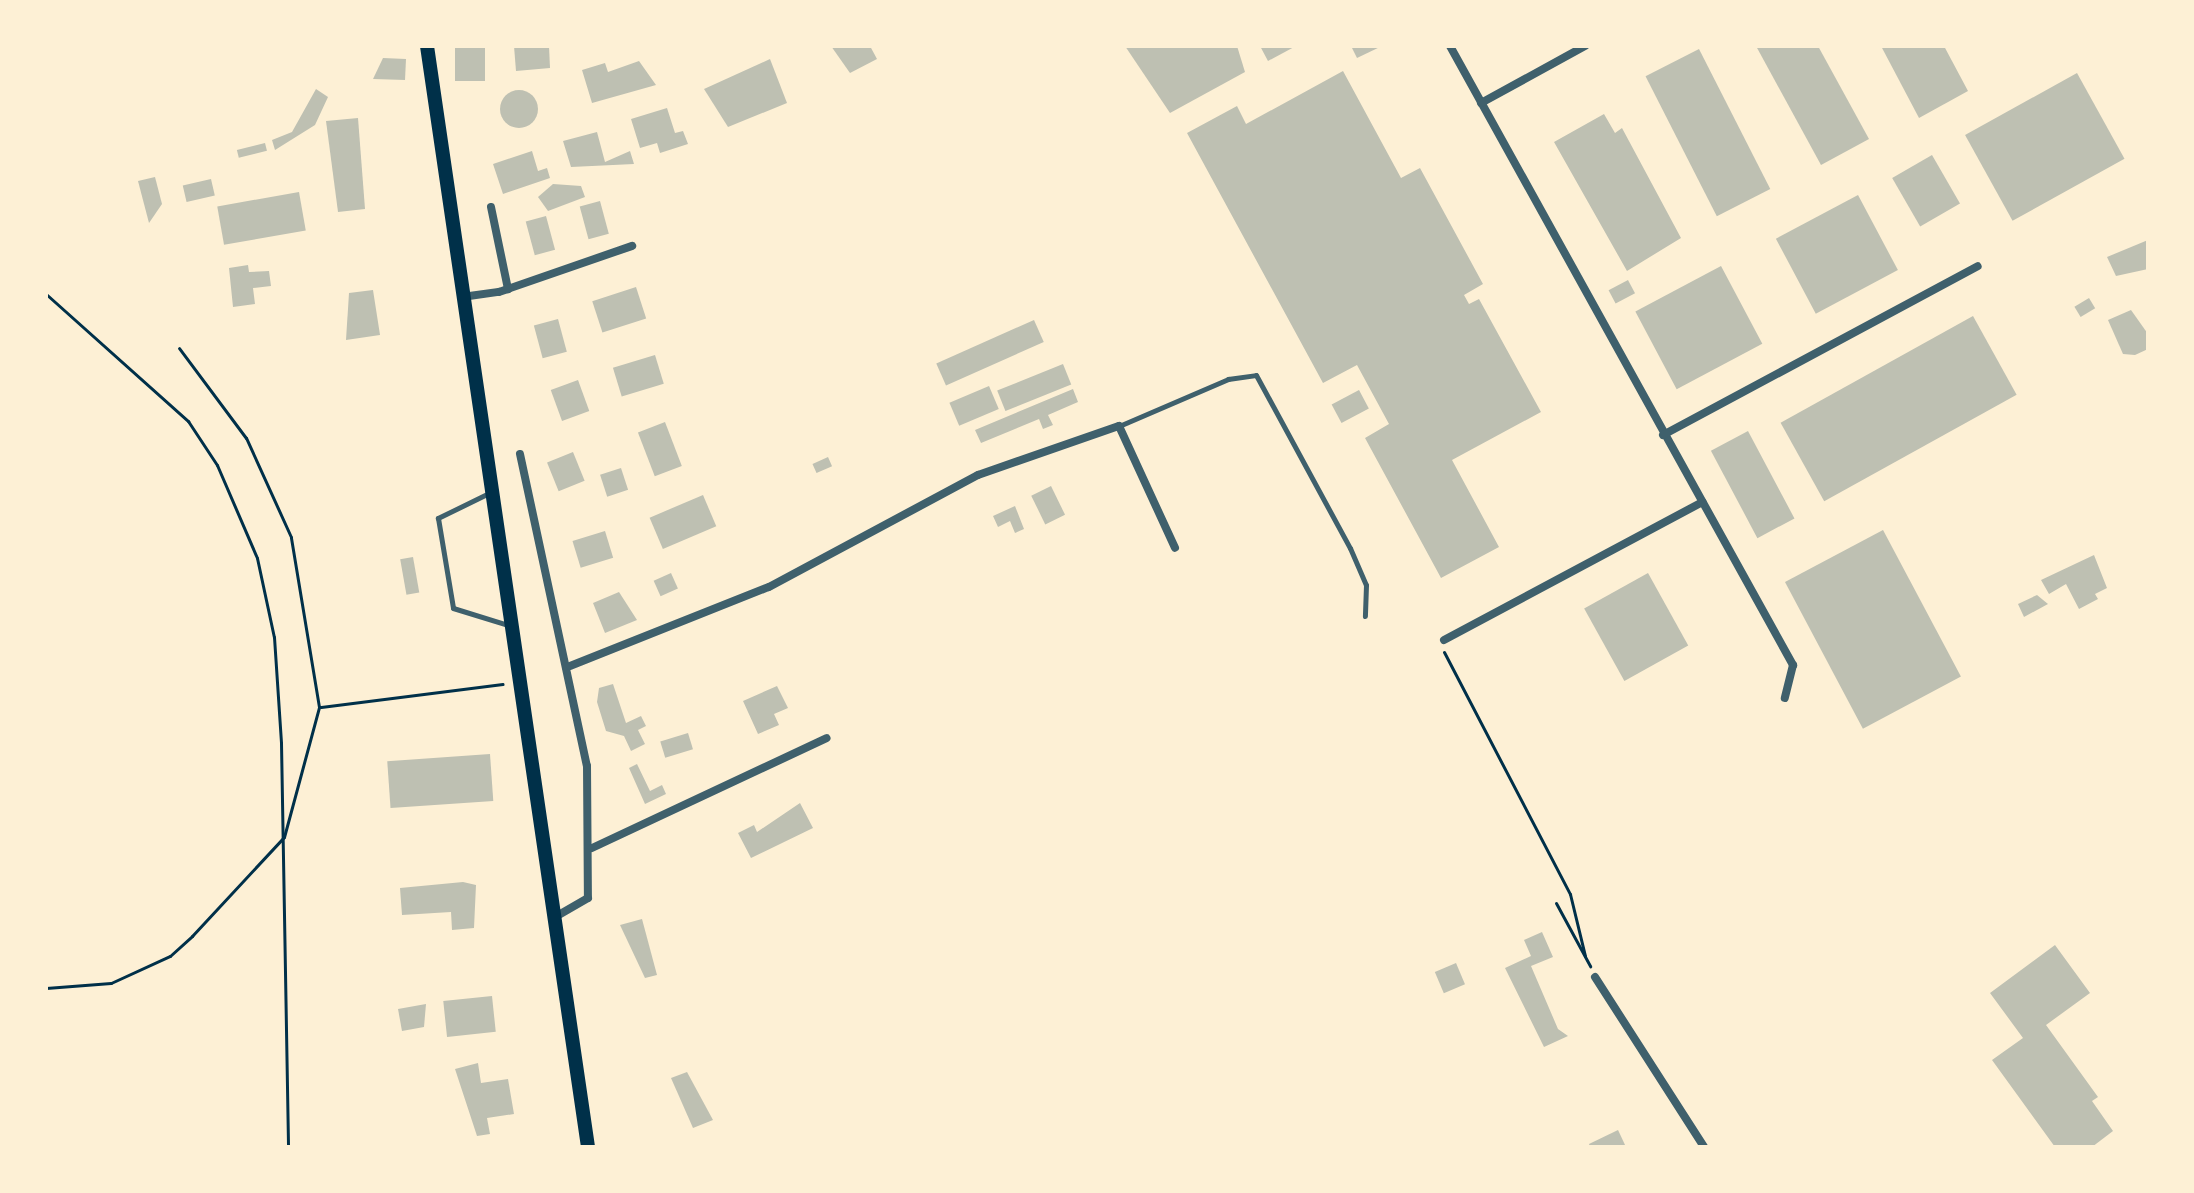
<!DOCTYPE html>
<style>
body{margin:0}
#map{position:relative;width:2194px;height:1193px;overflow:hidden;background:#fdf0d5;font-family:Raleway,sans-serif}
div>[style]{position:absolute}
.building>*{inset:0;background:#bec0b2;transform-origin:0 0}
.round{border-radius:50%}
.path>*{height:3px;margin:-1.5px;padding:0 1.5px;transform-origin:1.5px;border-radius:1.5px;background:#003049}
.service>*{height:5px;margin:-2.5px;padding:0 2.5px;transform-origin:2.5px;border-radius:2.5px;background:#3f606c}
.minor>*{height:8px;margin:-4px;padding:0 4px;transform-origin:4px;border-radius:4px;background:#3f606c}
.secondary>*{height:14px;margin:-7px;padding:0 7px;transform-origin:7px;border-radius:7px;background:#003049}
span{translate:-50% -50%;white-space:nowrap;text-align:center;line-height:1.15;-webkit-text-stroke:8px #fdf0d5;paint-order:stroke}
.frame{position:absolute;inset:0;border:48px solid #fdf0d5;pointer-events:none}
</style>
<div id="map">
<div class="building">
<div style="left:455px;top:46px;width:30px;height:35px"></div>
<div style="clip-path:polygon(514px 46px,549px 46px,550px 68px,516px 71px)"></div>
<div style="clip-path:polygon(831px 46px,870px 46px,877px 59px,850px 73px)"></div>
<div style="clip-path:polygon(1125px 46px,1237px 46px,1245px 72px,1170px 113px)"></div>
<div style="clip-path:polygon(1260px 46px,1296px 46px,1268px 61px)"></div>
<div style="clip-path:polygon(1351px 46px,1382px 46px,1357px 58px)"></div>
<div style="clip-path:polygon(1756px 46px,1818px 46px,1869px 139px,1821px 165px)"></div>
<div style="clip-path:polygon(1881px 46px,1944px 46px,1968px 91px,1919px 118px)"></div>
<div style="left:1699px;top:49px;width:157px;height:60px;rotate:63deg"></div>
<div style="clip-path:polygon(383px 58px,406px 59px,405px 80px,373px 79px)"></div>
<div style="clip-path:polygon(770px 59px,787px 103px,728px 127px,704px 89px)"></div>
<div style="clip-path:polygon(639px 61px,656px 85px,592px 103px,582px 70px,605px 63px,608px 72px)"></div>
<div style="clip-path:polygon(1343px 71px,1401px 178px,1420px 168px,1483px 284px,1464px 295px,1469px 304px,1479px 299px,1541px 412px,1452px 460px,1499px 547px,1441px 578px,1365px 438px,1389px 424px,1357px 365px,1323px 383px,1187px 133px,1237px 106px,1246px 124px)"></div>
<div style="left:2077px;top:73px;width:98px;height:128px;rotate:61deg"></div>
<div style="clip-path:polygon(316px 89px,328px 97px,315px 125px,275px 150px,272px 140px,292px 132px)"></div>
<div class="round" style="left:500px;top:90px;width:38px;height:38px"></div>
<div style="clip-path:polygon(667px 108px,675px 133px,683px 131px,688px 144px,660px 153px,657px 143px,640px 148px,631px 119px)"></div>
<div style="clip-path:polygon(1604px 114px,1615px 133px,1622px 128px,1681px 238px,1627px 271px,1554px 142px)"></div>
<div style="clip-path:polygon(358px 118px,365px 209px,338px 212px,326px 121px)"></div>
<div style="clip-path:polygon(597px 132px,605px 162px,630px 151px,634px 164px,571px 167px,563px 141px)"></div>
<div style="left:265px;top:143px;width:8px;height:29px;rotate:76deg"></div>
<div style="clip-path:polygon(532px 151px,538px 171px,547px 168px,550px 178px,503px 194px,493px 164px)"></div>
<div style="left:1932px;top:155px;width:56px;height:46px;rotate:60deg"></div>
<div style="clip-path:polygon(155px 177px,162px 204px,149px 223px,138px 181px)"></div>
<div style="left:211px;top:179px;width:17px;height:29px;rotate:77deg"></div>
<div style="clip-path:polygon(553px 184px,581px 186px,585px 197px,548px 211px,538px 197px)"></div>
<div style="left:299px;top:192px;width:39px;height:83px;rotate:80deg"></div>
<div style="left:1858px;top:195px;width:85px;height:93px;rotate:62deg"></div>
<div style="left:600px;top:201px;width:34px;height:21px;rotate:75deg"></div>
<div style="left:546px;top:216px;width:35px;height:21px;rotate:75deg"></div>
<div style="clip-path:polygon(2148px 240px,2148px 269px,2116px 276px,2107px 257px)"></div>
<div style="clip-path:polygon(248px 265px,249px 272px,269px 271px,271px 286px,253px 288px,255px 304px,233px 307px,229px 268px)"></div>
<div style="left:1721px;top:266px;width:88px;height:97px;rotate:62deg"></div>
<div style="left:1628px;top:280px;width:15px;height:22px;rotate:62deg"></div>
<div style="left:636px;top:287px;width:33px;height:46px;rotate:72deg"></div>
<div style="clip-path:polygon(373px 290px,380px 335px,346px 340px,349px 293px)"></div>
<div style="left:2089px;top:298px;width:12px;height:17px;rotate:59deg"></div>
<div style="clip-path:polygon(2131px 310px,2148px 334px,2148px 349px,2135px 355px,2123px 354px,2108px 320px)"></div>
<div style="left:1973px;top:316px;width:90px;height:220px;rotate:61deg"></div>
<div style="left:558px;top:319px;width:34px;height:25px;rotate:75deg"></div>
<div style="left:1034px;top:320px;width:24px;height:107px;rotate:66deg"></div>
<div style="left:655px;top:355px;width:30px;height:44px;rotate:73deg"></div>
<div style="left:1063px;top:364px;width:22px;height:71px;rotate:68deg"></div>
<div style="left:578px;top:380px;width:33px;height:29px;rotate:70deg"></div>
<div style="left:989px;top:386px;width:25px;height:43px;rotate:67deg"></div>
<div style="clip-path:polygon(1073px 389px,1078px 402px,1048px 415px,1053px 425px,1043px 429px,1039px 419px,981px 443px,975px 430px)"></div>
<div style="left:1359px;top:390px;width:21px;height:31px;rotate:62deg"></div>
<div style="left:665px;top:422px;width:47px;height:29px;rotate:69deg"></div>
<div style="left:1748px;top:431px;width:99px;height:42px;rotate:62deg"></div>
<div style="left:573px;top:452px;width:31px;height:28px;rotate:68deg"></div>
<div style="left:828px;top:457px;width:10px;height:17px;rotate:66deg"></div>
<div style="left:621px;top:468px;width:23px;height:22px;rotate:72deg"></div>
<div style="left:1051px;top:486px;width:32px;height:22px;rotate:64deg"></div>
<div style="left:703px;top:495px;width:34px;height:58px;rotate:67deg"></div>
<div style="clip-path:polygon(1015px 506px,1024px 529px,1015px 533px,1010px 521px,998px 527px,993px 516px)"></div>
<div style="left:1883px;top:530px;width:166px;height:111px;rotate:62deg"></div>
<div style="left:605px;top:531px;width:28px;height:34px;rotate:73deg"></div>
<div style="clip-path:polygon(2094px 555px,2107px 588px,2095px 594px,2098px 599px,2079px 609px,2066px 584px,2049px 594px,2041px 580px)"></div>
<div style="left:413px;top:557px;width:36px;height:13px;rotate:80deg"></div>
<div style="left:671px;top:573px;width:17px;height:19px;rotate:66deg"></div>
<div style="left:1648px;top:573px;width:83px;height:73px;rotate:61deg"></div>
<div style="clip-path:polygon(619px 592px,637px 620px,605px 633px,593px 603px)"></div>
<div style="clip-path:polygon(2037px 595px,2048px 604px,2024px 617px,2018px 604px)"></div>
<div style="clip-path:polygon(613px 684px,626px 723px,641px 716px,646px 726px,638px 730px,645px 744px,631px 751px,624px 736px,606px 731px,597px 702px,599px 688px)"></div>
<div style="clip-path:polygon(777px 686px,788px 708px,774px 714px,779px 725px,758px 734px,743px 701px)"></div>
<div style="left:688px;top:733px;width:17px;height:29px;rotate:73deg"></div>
<div style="left:490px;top:754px;width:47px;height:103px;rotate:86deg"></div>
<div style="clip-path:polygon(637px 764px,650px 791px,662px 785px,666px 794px,645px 804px,629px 768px)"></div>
<div style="clip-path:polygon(800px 803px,813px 828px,751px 858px,738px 833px,754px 825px,757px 832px)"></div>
<div style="clip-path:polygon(463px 882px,476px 885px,474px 928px,452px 930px,451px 912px,402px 915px,400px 888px)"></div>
<div style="clip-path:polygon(642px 919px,657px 975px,645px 978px,620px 925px)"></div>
<div style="clip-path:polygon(1542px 932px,1553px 957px,1531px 966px,1558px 1029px,1568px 1036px,1544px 1047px,1505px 968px,1531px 956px,1524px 940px)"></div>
<div style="clip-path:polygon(2055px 945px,2090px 993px,2046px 1025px,2098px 1097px,2092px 1101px,2113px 1131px,2092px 1147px,2055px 1147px,1992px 1060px,2023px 1038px,1990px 993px)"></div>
<div style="left:1456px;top:963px;width:23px;height:23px;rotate:67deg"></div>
<div style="left:492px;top:996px;width:36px;height:49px;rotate:84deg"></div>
<div style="clip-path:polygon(426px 1004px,424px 1027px,402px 1031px,398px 1009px)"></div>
<div style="clip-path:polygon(478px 1063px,481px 1083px,508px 1079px,514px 1114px,487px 1118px,490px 1134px,477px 1136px,455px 1069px)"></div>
<div style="clip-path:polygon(687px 1072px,713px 1120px,693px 1128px,671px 1078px)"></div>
<div style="clip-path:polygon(1618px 1130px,1626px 1147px,1590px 1147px,1589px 1144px)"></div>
</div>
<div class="path">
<div style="left:46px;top:294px;width:191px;rotate:41.8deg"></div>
<div style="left:188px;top:421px;width:53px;rotate:56.6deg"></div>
<div style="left:217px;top:465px;width:101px;rotate:66.7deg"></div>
<div style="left:257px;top:558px;width:81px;rotate:77.9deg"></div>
<div style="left:274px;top:637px;width:106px;rotate:86.2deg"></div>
<div style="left:281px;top:743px;width:404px;rotate:89deg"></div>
<div style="left:1444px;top:652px;width:273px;rotate:62.5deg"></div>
<div style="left:1570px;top:894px;width:64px;rotate:76.4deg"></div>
<div style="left:321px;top:707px;width:183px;rotate:-7.2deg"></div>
<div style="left:1556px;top:903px;width:72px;rotate:61.6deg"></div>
<div style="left:46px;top:988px;width:65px;rotate:-4.4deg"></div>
<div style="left:111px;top:983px;width:65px;rotate:-24.6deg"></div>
<div style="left:170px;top:956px;width:30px;rotate:-42deg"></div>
<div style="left:192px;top:936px;width:135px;rotate:-47.1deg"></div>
<div style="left:284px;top:837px;width:135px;rotate:-74.9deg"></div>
<div style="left:319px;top:707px;width:172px;rotate:-99.4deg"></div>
<div style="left:291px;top:537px;width:109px;rotate:-114.4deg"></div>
<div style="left:246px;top:438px;width:112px;rotate:-126.7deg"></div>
</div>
<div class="service">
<div style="left:1119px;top:426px;width:119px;rotate:-23.3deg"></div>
<div style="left:1228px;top:379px;width:28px;rotate:-8deg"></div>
<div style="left:1256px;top:375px;width:197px;rotate:61.5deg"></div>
<div style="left:1350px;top:548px;width:40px;rotate:66.6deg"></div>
<div style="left:1366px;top:585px;width:31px;rotate:92deg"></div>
<div style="left:489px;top:493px;width:57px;rotate:153.9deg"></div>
<div style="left:438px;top:518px;width:91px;rotate:80.5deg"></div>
<div style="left:453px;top:608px;width:58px;rotate:17.2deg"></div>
</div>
<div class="minor">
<div style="left:1450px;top:46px;width:708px;rotate:61.01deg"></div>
<div style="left:1793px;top:665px;width:34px;rotate:104deg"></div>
<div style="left:1481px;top:103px;width:119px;rotate:-28.7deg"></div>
<div style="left:491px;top:207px;width:84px;rotate:78.3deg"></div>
<div style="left:462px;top:297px;width:37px;rotate:-8deg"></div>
<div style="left:499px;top:292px;width:141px;rotate:-19.1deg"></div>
<div style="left:1663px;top:435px;width:357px;rotate:-28.2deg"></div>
<div style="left:520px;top:454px;width:319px;rotate:77.9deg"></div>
<div style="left:587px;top:766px;width:132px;rotate:89.6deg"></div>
<div style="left:588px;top:898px;width:38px;rotate:150deg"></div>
<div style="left:1444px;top:640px;width:293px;rotate:-28.1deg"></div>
<div style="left:570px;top:666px;width:214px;rotate:-21.7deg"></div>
<div style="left:769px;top:587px;width:237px;rotate:-28.2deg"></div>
<div style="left:978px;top:475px;width:149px;rotate:-19.2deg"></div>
<div style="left:1119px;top:426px;width:134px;rotate:65.3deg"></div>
<div style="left:592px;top:848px;width:259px;rotate:-25.1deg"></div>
<div style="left:1595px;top:977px;width:202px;rotate:57.3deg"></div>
</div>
<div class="secondary">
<div style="left:427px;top:46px;width:1113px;rotate:81.68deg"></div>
</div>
<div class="frame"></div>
</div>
